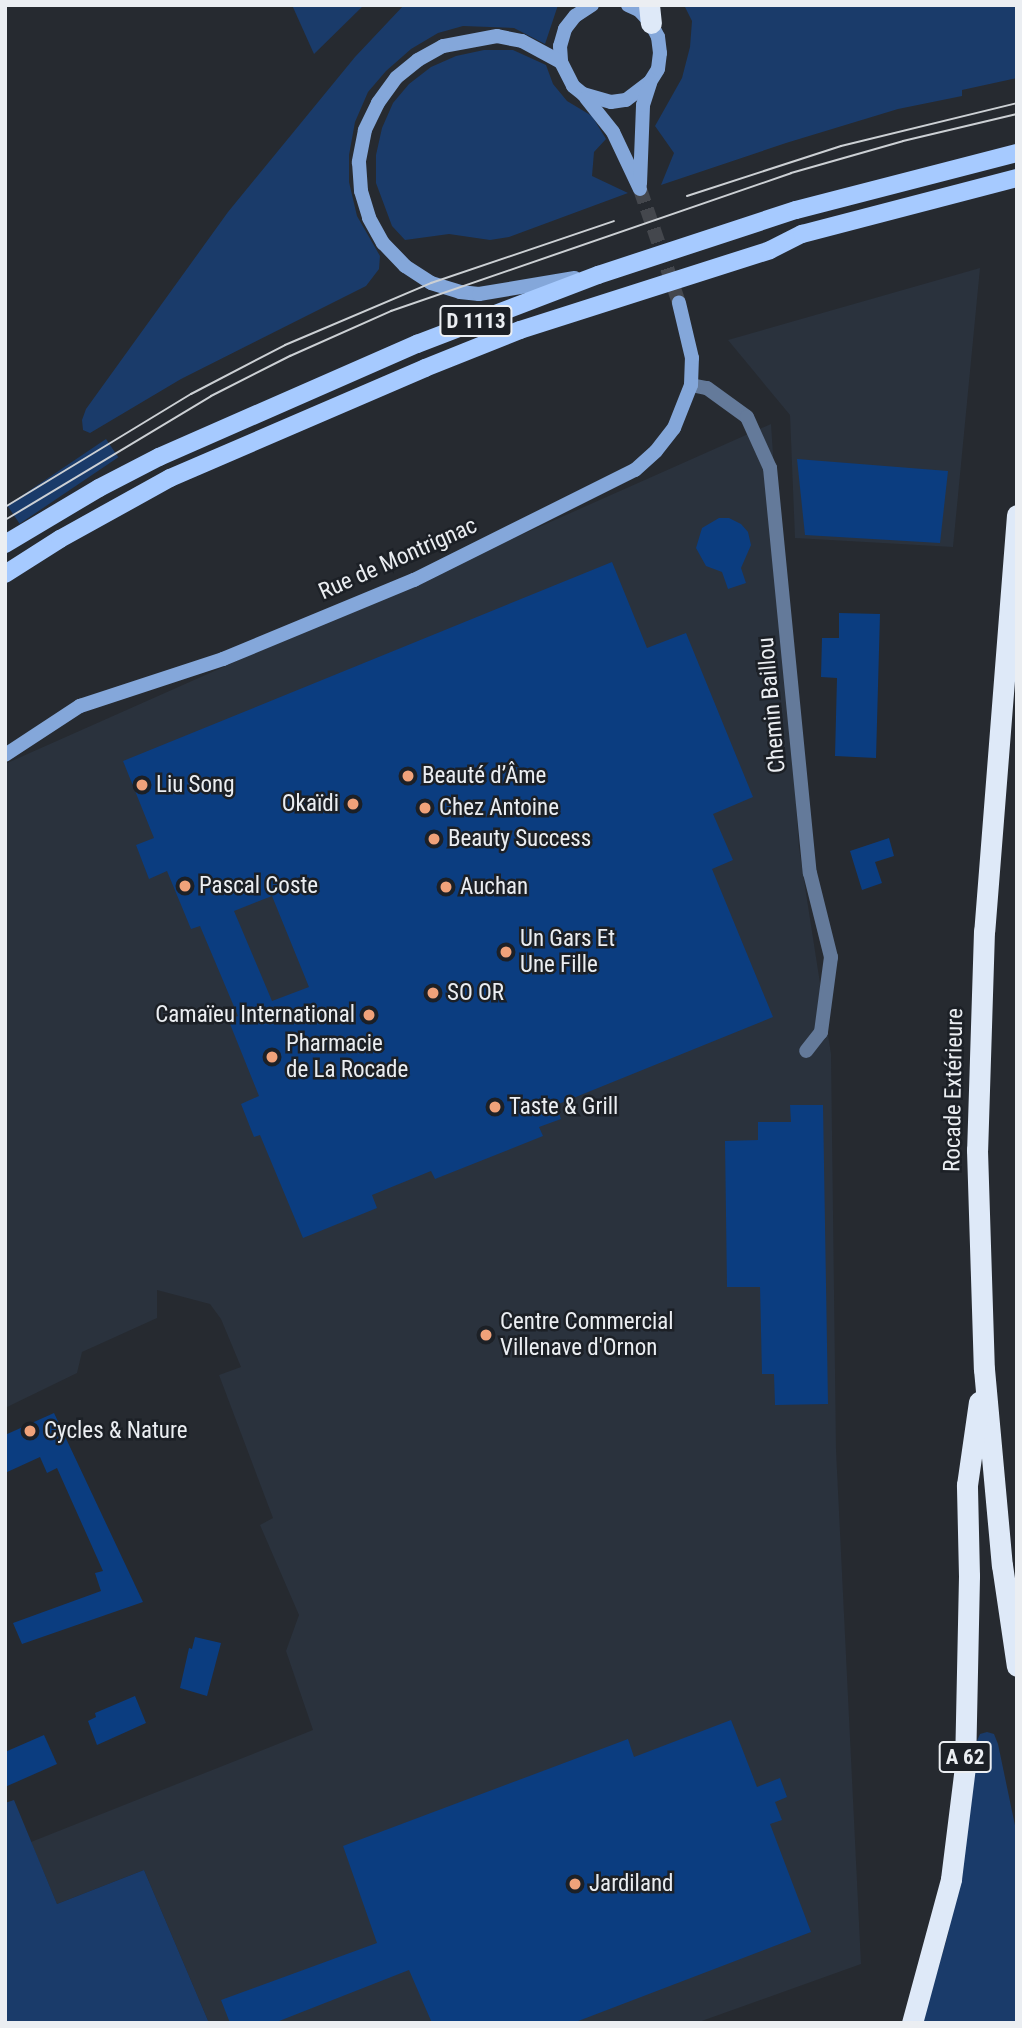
<!DOCTYPE html>
<meta charset="utf-8">
<style>
body{margin:0}
#map{position:relative;width:1022px;height:2028px;overflow:hidden;background:#262a30;font-family:"Roboto Condensed",sans-serif}
div>[style]{position:absolute}
.built>*{inset:0;background:#2a323d}
.green>*{inset:0;background:#1a3b6a;transform-origin:0 0}
.building>*{inset:0;background:#0b3d80}
.secondary-tunnel>*{height:14px;margin-top:-7px;transform-origin:0;background:repeating-linear-gradient(90deg,#44474d 0 14px,transparent 0 21px)}
.street>*{height:14px;margin:-7px;padding:0 7px;transform-origin:7px;border-radius:7px;background:#647a9a}
.secondary>*{height:14px;margin:-7px;padding:0 7px;transform-origin:7px;border-radius:7px;background:#84a7da}
.primary>*{height:18px;margin:-9px;padding:0 9px;transform-origin:9px;border-radius:9px;background:#a6caff}
.highway>*{height:21px;margin:-10.5px;padding:0 10.5px;transform-origin:10.5px;border-radius:10.5px;background:#dee9f8}
.tram>*{height:2px;margin:-1px;padding:0 1px;transform-origin:1px;border-radius:1px;background:#ccd0d4}
.dots>*{width:19px;height:19px;translate:-50% -50%;box-sizing:border-box;border:4px solid #1c2026;border-radius:50%}
span{translate:-50% -50%;white-space:nowrap;text-align:center;line-height:1.15;-webkit-text-stroke:5px #1c2026;paint-order:stroke}
.shield-label span{padding:2px 5px;background:#1c2026;border:2px solid;border-radius:5px;-webkit-text-stroke-width:0}
.shield-label{font-size:21px;color:#ebeef2;font-weight:700}
.street-label{font-size:23px;color:#ebeef2}
.poi-label{font-size:23px;color:#ebeef2}
.left{translate:0 -50%;text-align:left}
.right{translate:-100% -50%;text-align:right}
.frame{position:absolute;inset:0;border:7px solid #ebeef2;pointer-events:none}
</style>
<div id="map">
<div class="built">
<div style="clip-path:polygon(980px 268px,953px 547px,795px 538px,790px 415px,728px 340px)"></div>
<div style="clip-path:polygon(771px 424px,799px 848px,831px 1054px,836px 1450px,861px 1964px,696px 2023px,209px 2023px,144px 1870px,57px 1904px,31px 1842px,313px 1730px,286px 1651px,299px 1615px,260px 1525px,273px 1518px,219px 1375px,241px 1367px,221px 1319px,210px 1304px,157px 1290px,157px 1318px,82px 1352px,77px 1373px,5px 1408px,5px 764px)"></div>
</div>
<div class="green">
<div style="clip-path:polygon(292px 5px,364px 5px,314px 54px)"></div>
<div style="clip-path:polygon(404px 5px,558px 5px,545px 44px,514px 28px,463px 26px,438px 33px,411px 49px,386px 71px,368px 92px,355px 122px,349px 155px,349px 182px,357px 216px,380px 256px,379px 269px,366px 286px,181px 379px,90px 433px,83px 430px,82px 420px,86px 409px,228px 212px,355px 57px)"></div>
<div style="clip-path:polygon(684px 5px,1017px 5px,1017px 78px,962px 90px,962px 96px,898px 109px,786px 143px,661px 185px,674px 153px,655px 126px,682px 78px,690px 47px,692px 21px)"></div>
<div style="clip-path:polygon(484px 50px,513px 50px,546px 65px,553px 84px,567px 101px,592px 116px,606px 139px,594px 152px,592px 176px,628px 193px,509px 237px,490px 240px,449px 234px,405px 240px,392px 226px,376px 183px,376px 155px,382px 128px,393px 103px,409px 84px,431px 67px,456px 56px)"></div>
<div style="left:106px;top:439px;width:22px;height:119px;rotate:56deg"></div>
<div style="clip-path:polygon(987px 1732px,994px 1734px,998px 1744px,1017px 1835px,1017px 2023px,922px 2023px,948px 1934px,969px 1815px,976px 1743px,980px 1734px)"></div>
<div style="clip-path:polygon(14px 1800px,57px 1904px,144px 1870px,209px 2023px,5px 2023px,5px 1803px)"></div>
</div>
<div class="building">
<div style="clip-path:polygon(797px 459px,948px 471px,940px 543px,805px 535px)"></div>
<div style="clip-path:polygon(719px 518px,729px 518px,741px 524px,748px 532px,751px 545px,741px 568px,746px 583px,728px 589px,722px 572px,706px 566px,696px 548px,702px 528px)"></div>
<div style="clip-path:polygon(evenodd,612px 562px,647px 648px,686px 633px,753px 797px,713px 814px,733px 860px,712px 869px,773px 1017px,556px 1105px,561px 1119px,539px 1127px,543px 1136px,435px 1179px,431px 1171px,372px 1195px,377px 1208px,303px 1238px,260px 1135px,254px 1137px,241px 1104px,259px 1096px,228px 1019px,238px 1016px,200px 926px,191px 929px,167px 871px,149px 879px,136px 845px,154px 838px,123px 761px,612px 562px,272px 896px,309px 987px,272px 1001px,234px 911px,272px 896px)"></div>
<div style="clip-path:polygon(839px 613px,880px 614px,876px 758px,835px 756px,837px 678px,821px 677px,822px 638px,839px 638px)"></div>
<div style="clip-path:polygon(889px 838px,894px 856px,875px 862px,882px 883px,862px 890px,850px 851px)"></div>
<div style="clip-path:polygon(790px 1105px,823px 1105px,828px 1404px,775px 1405px,774px 1374px,762px 1374px,760px 1287px,727px 1287px,725px 1141px,758px 1140px,758px 1122px,791px 1122px)"></div>
<div style="clip-path:polygon(54px 1413px,143px 1602px,22px 1644px,13px 1623px,101px 1591px,95px 1573px,103px 1571px,57px 1468px,47px 1473px,40px 1457px,5px 1473px,5px 1435px)"></div>
<div style="clip-path:polygon(195px 1637px,221px 1643px,207px 1696px,180px 1688px,189px 1648px,192px 1649px)"></div>
<div style="clip-path:polygon(135px 1696px,146px 1723px,97px 1745px,88px 1721px,96px 1717px,95px 1713px)"></div>
<div style="clip-path:polygon(731px 1720px,757px 1787px,780px 1778px,787px 1797px,775px 1802px,782px 1820px,770px 1824px,811px 1932px,573px 2023px,432px 2023px,409px 1970px,274px 2023px,230px 2023px,221px 2000px,377px 1943px,343px 1846px,628px 1739px,634px 1757px)"></div>
<div style="clip-path:polygon(44px 1735px,57px 1764px,5px 1787px,5px 1752px)"></div>
</div>
<div class="secondary-tunnel">
<div style="left:640px;top:189px;width:120px;rotate:71.1deg"></div>
</div>
<div class="street">
<div style="left:691px;top:385px;width:16px;rotate:11deg"></div>
<div style="left:707px;top:388px;width:49px;rotate:35.9deg"></div>
<div style="left:747px;top:417px;width:56px;rotate:65.7deg"></div>
<div style="left:770px;top:468px;width:407px;rotate:84.4deg"></div>
<div style="left:810px;top:873px;width:87px;rotate:76deg"></div>
<div style="left:831px;top:957px;width:76px;rotate:97.6deg"></div>
<div style="left:821px;top:1032px;width:24px;rotate:128deg"></div>
</div>
<div class="secondary">
<div style="left:592px;top:5px;width:20px;rotate:147deg"></div>
<div style="left:575px;top:16px;width:16px;rotate:128deg"></div>
<div style="left:565px;top:29px;width:18px;rotate:106deg"></div>
<div style="left:560px;top:46px;width:16px;rotate:86deg"></div>
<div style="left:561px;top:62px;width:27px;rotate:63deg"></div>
<div style="left:573px;top:86px;width:13px;rotate:39deg"></div>
<div style="left:583px;top:94px;width:29px;rotate:16deg"></div>
<div style="left:611px;top:102px;width:15px;rotate:-8deg"></div>
<div style="left:626px;top:100px;width:30px;rotate:-37deg"></div>
<div style="left:650px;top:82px;width:15px;rotate:-58deg"></div>
<div style="left:658px;top:69px;width:16px;rotate:-83deg"></div>
<div style="left:660px;top:53px;width:16px;rotate:-97deg"></div>
<div style="left:658px;top:37px;width:16px;rotate:-117deg"></div>
<div style="left:651px;top:23px;width:18px;rotate:-133deg"></div>
<div style="left:639px;top:10px;width:12px;rotate:-156deg"></div>
<div style="left:561px;top:62px;width:44px;rotate:-151.7deg"></div>
<div style="left:522px;top:41px;width:25px;rotate:-169deg"></div>
<div style="left:497px;top:36px;width:55px;rotate:169.5deg"></div>
<div style="left:443px;top:46px;width:29px;rotate:151deg"></div>
<div style="left:418px;top:60px;width:28px;rotate:141deg"></div>
<div style="left:396px;top:78px;width:31px;rotate:126deg"></div>
<div style="left:378px;top:103px;width:30px;rotate:116deg"></div>
<div style="left:365px;top:130px;width:33px;rotate:101deg"></div>
<div style="left:359px;top:162px;width:29px;rotate:86deg"></div>
<div style="left:361px;top:191px;width:28px;rotate:73deg"></div>
<div style="left:369px;top:218px;width:29px;rotate:61deg"></div>
<div style="left:383px;top:243px;width:32px;rotate:46deg"></div>
<div style="left:405px;top:266px;width:31px;rotate:33deg"></div>
<div style="left:431px;top:283px;width:30px;rotate:17deg"></div>
<div style="left:460px;top:292px;width:19px;rotate:6deg"></div>
<div style="left:479px;top:294px;width:97px;rotate:-9.5deg"></div>
<div style="left:586px;top:98px;width:43px;rotate:51.5deg"></div>
<div style="left:613px;top:132px;width:63px;rotate:64.7deg"></div>
<div style="left:640px;top:184px;width:79px;rotate:-87.8deg"></div>
<div style="left:643px;top:105px;width:23px;rotate:-72deg"></div>
<div style="left:5px;top:755px;width:90px;rotate:-33.2deg"></div>
<div style="left:80px;top:706px;width:151px;rotate:-18.2deg"></div>
<div style="left:223px;top:659px;width:207px;rotate:-22.5deg"></div>
<div style="left:414px;top:580px;width:247px;rotate:-26.5deg"></div>
<div style="left:635px;top:470px;width:28px;rotate:-42deg"></div>
<div style="left:656px;top:451px;width:29px;rotate:-52deg"></div>
<div style="left:674px;top:428px;width:46px;rotate:-68.4deg"></div>
<div style="left:691px;top:385px;width:27px;rotate:-88deg"></div>
<div style="left:692px;top:358px;width:57px;rotate:-103.3deg"></div>
</div>
<div class="primary">
<div style="left:5px;top:544px;width:109px;rotate:-30.8deg"></div>
<div style="left:99px;top:488px;width:68px;rotate:-27.3deg"></div>
<div style="left:159px;top:457px;width:282px;rotate:-23.7deg"></div>
<div style="left:417px;top:344px;width:194px;rotate:-20.9deg"></div>
<div style="left:598px;top:275px;width:208px;rotate:-18.2deg"></div>
<div style="left:796px;top:210px;width:228px;rotate:-14.5deg"></div>
<div style="left:5px;top:574px;width:65px;rotate:-32.5deg"></div>
<div style="left:60px;top:539px;width:126px;rotate:-29deg"></div>
<div style="left:170px;top:478px;width:278px;rotate:-23.3deg"></div>
<div style="left:425px;top:368px;width:102px;rotate:-21.8deg"></div>
<div style="left:520px;top:330px;width:262px;rotate:-17.7deg"></div>
<div style="left:770px;top:250px;width:36px;rotate:-27deg"></div>
<div style="left:802px;top:234px;width:222px;rotate:-14.6deg"></div>
</div>
<div class="highway">
<div style="left:649px;top:5px;width:18px;rotate:84deg"></div>
<div style="left:1017px;top:515px;width:417px;rotate:94.5deg"></div>
<div style="left:984px;top:931px;width:219px;rotate:91.8deg"></div>
<div style="left:977px;top:1150px;width:219px;rotate:88.2deg"></div>
<div style="left:984px;top:1369px;width:197px;rotate:84.8deg"></div>
<div style="left:1002px;top:1565px;width:102px;rotate:81.6deg"></div>
<div style="left:912px;top:2023px;width:149px;rotate:-74.8deg"></div>
<div style="left:951px;top:1879px;width:113px;rotate:-82.9deg"></div>
<div style="left:965px;top:1767px;width:191px;rotate:-88.8deg"></div>
<div style="left:969px;top:1576px;width:91px;rotate:-91.3deg"></div>
<div style="left:967px;top:1485px;width:84px;rotate:-81.8deg"></div>
</div>
<div class="tram">
<div style="left:687px;top:196px;width:162px;rotate:-18deg"></div>
<div style="left:841px;top:146px;width:181px;rotate:-13.7deg"></div>
<div style="left:5px;top:507px;width:218px;rotate:-31.3deg"></div>
<div style="left:191px;top:394px;width:106px;rotate:-27.5deg"></div>
<div style="left:285px;top:345px;width:159px;rotate:-23deg"></div>
<div style="left:431px;top:283px;width:193px;rotate:-18.7deg"></div>
<div style="left:5px;top:520px;width:240px;rotate:-31deg"></div>
<div style="left:211px;top:396px;width:89px;rotate:-26.9deg"></div>
<div style="left:290px;top:356px;width:111px;rotate:-24deg"></div>
<div style="left:391px;top:311px;width:423px;rotate:-19deg"></div>
<div style="left:791px;top:173px;width:116px;rotate:-15.9deg"></div>
<div style="left:903px;top:141px;width:117px;rotate:-13.3deg"></div>
</div>
<div class="dots">
<div style="left:408px;top:776px;background:#f0a27a"></div>
<div style="left:142px;top:785px;background:#f0a27a"></div>
<div style="left:353px;top:804px;background:#f0a27a"></div>
<div style="left:425px;top:808px;background:#f0a27a"></div>
<div style="left:434px;top:839px;background:#f0a27a"></div>
<div style="left:185px;top:886px;background:#f0a27a"></div>
<div style="left:446px;top:887px;background:#f0a27a"></div>
<div style="left:506px;top:952px;background:#f0a27a"></div>
<div style="left:433px;top:993px;background:#f0a27a"></div>
<div style="left:369px;top:1015px;background:#f0a27a"></div>
<div style="left:272px;top:1057px;background:#f0a27a"></div>
<div style="left:495px;top:1107px;background:#f0a27a"></div>
<div style="left:486px;top:1335px;background:#f0a27a"></div>
<div style="left:30px;top:1431px;background:#f0a27a"></div>
<div style="left:575px;top:1884px;background:#f0a27a"></div>
</div>
<div class="shield-label">
<span style="left:476px;top:321px">D 1113</span>
<span style="left:965px;top:1757px">A 62</span>
</div>
<div class="street-label">
<span style="left:398px;top:559px;rotate:-24deg">Rue de Montrignac</span>
<span style="left:772px;top:705px;rotate:-95deg">Chemin Baillou</span>
<span style="left:954px;top:1090px;rotate:-89deg">Rocade Extérieure</span>
</div>
<div class="poi-label">
<span class="left" style="left:422px;top:776px">Beauté d’Âme</span>
<span class="left" style="left:156px;top:785px">Liu Song</span>
<span class="right" style="left:339px;top:804px">Okaïdi</span>
<span class="left" style="left:439px;top:808px">Chez Antoine</span>
<span class="left" style="left:448px;top:839px">Beauty Success</span>
<span class="left" style="left:199px;top:886px">Pascal Coste</span>
<span class="left" style="left:460px;top:887px">Auchan</span>
<span class="left" style="left:520px;top:952px">Un Gars Et<br>Une Fille</span>
<span class="left" style="left:447px;top:993px">SO OR</span>
<span class="right" style="left:355px;top:1015px">Camaïeu International</span>
<span class="left" style="left:286px;top:1057px">Pharmacie<br>de La Rocade</span>
<span class="left" style="left:509px;top:1107px">Taste &amp; Grill</span>
<span class="left" style="left:500px;top:1335px">Centre Commercial<br>Villenave d'Ornon</span>
<span class="left" style="left:44px;top:1431px">Cycles &amp; Nature</span>
<span class="left" style="left:589px;top:1884px">Jardiland</span>
</div>
<div class="frame"></div>
</div>
